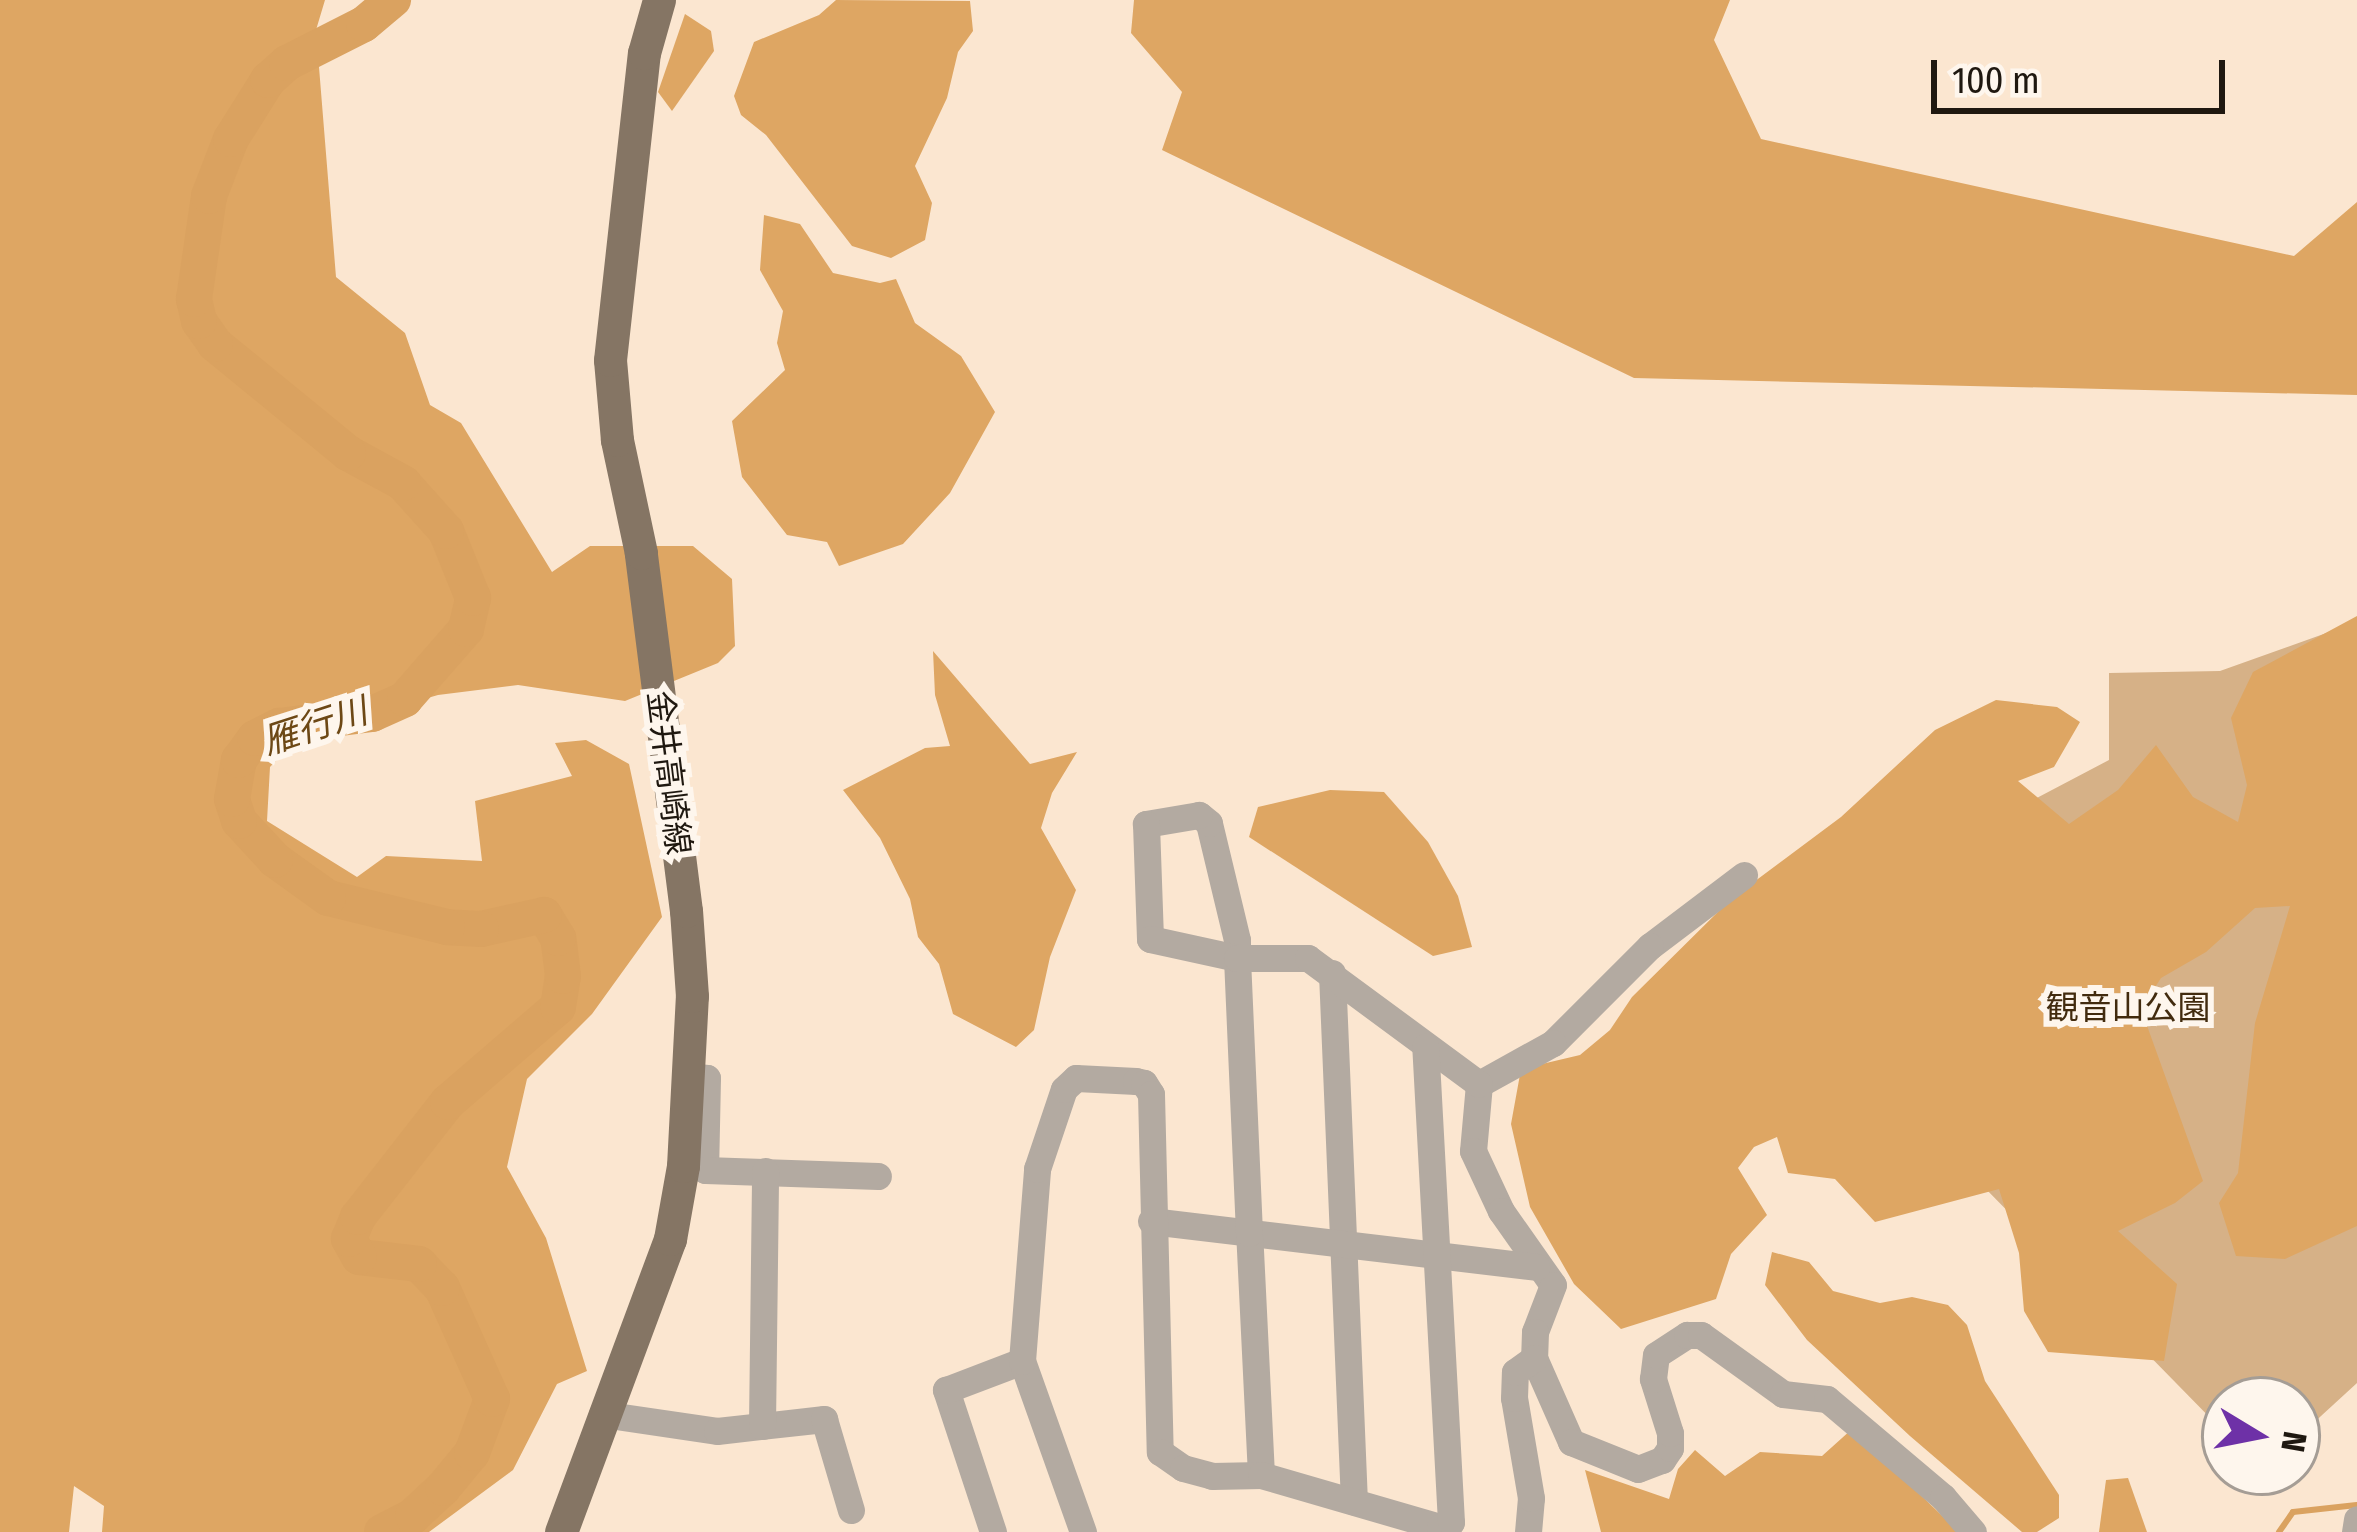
<!DOCTYPE html>
<meta charset="utf-8">
<style>
body{margin:0}
#map{position:relative;width:2357px;height:1532px;overflow:hidden;background:#fbe6d0;font-family:"Fira Sans Condensed","Noto Sans JP",sans-serif}
div>[style]{position:absolute}
.green>*{inset:0;background:#d6b187}
.forest>*{inset:0;background:#dea663}
.stream>*{height:6px;margin:-3px;padding:0 3px;transform-origin:3px;border-radius:3px;background:#daa260}
.river>*{height:36px;margin:-18px;padding:0 18px;transform-origin:18px;border-radius:18px;background:#daa260}
.minor>*{height:27px;margin:-13.5px;padding:0 13.5px;transform-origin:13.5px;border-radius:13.5px;background:#b3aaa1}
.major>*{height:33px;margin:-16.5px;padding:0 16.5px;transform-origin:16.5px;border-radius:16.5px;background:#857564}
span{translate:-50% -50%;white-space:nowrap;text-align:center;line-height:1.15;-webkit-text-stroke:12px #fef6ed;paint-order:stroke}
.street-label{font-size:33px;color:#1f1810}
.park-label{font-size:33px;color:#422b0e}
.water-label{font-size:36px;color:#6d4815;font-style:italic}
.north{position:absolute;left:2201px;top:1376px;width:120px;height:120px;box-sizing:border-box;background:#fef6ed;border:3px solid #a59d95;border-radius:50%;rotate:100deg;font-size:33px;font-weight:700;line-height:48px;text-align:center;color:#1f1810}
.north::after{content:'';display:block;margin:auto;width:42px;height:54px;background:#6e31a7;clip-path:polygon(50% 0,100% 100%,50% 72%,0 100%)}
.scale{position:absolute;left:1931px;top:60px;width:294px;height:54px;box-sizing:border-box;border:6px solid #1f1810;border-top:0;padding-left:15px;font-size:36px;line-height:42px;white-space:nowrap;color:#1f1810;-webkit-text-stroke:9px #fef6ed;paint-order:stroke}
</style>
<div id="map">
<div class="green">
<div style="clip-path:polygon(2357px 622px,2357px 1383px,2297px 1438px,2297px 1400px,2225px 1400px,2225px 1433px,1930px 1132px,1781px 933px,2109px 760px,2109px 673px,2220px 671px)"></div>
</div>
<div class="forest">
<div style="clip-path:polygon(0 0,325px 0,316px 30px,336px 277px,405px 333px,430px 405px,461px 423px,552px 572px,590px 546px,693px 546px,732px 579px,735px 646px,718px 663px,625px 701px,518px 685px,438px 695px,300px 735px,270px 767px,267px 821px,357px 877px,386px 856px,482px 861px,475px 801px,572px 776px,555px 743px,586px 740px,629px 764px,662px 917px,592px 1014px,527px 1079px,507px 1167px,546px 1238px,587px 1371px,557px 1384px,513px 1470px,429px 1532px,102px 1532px,104px 1506px,74px 1486px,69px 1532px,0 1532px)"></div>
<div style="clip-path:polygon(836px 0,970px 1px,973px 31px,958px 52px,947px 98px,915px 166px,932px 203px,925px 240px,891px 258px,852px 246px,766px 135px,741px 115px,734px 96px,754px 42px,819px 15px)"></div>
<div style="clip-path:polygon(1134px 0,1730px 0,1714px 40px,1761px 139px,2294px 256px,2357px 202px,2357px 395px,1634px 378px,1162px 150px,1182px 92px,1131px 33px)"></div>
<div style="clip-path:polygon(685px 14px,711px 31px,714px 51px,672px 111px,658px 92px)"></div>
<div style="clip-path:polygon(764px 215px,800px 224px,833px 273px,880px 283px,896px 279px,915px 323px,961px 356px,995px 412px,950px 493px,903px 544px,839px 566px,827px 542px,787px 535px,742px 477px,732px 421px,785px 370px,777px 343px,783px 311px,760px 270px)"></div>
<div style="clip-path:polygon(2357px 616px,2357px 1226px,2285px 1259px,2236px 1256px,2219px 1203px,2238px 1173px,2255px 1023px,2290px 906px,2255px 908px,2206px 952px,2161px 978px,2141px 1009px,2203px 1181px,2175px 1203px,2118px 1231px,2177px 1284px,2164px 1361px,2048px 1352px,2024px 1311px,2019px 1253px,1999px 1189px,1875px 1222px,1835px 1179px,1788px 1173px,1777px 1137px,1754px 1147px,1738px 1168px,1767px 1215px,1731px 1254px,1716px 1299px,1621px 1329px,1574px 1284px,1530px 1207px,1511px 1124px,1521px 1069px,1580px 1055px,1610px 1030px,1632px 997px,1731px 899px,1841px 817px,1935px 730px,1996px 700px,2057px 707px,2080px 722px,2054px 767px,2018px 781px,2069px 824px,2118px 790px,2156px 745px,2193px 797px,2238px 822px,2247px 785px,2231px 718px,2253px 672px)"></div>
<div style="clip-path:polygon(933px 651px,1030px 764px,1077px 752px,1052px 793px,1041px 828px,1076px 890px,1050px 957px,1034px 1030px,1016px 1047px,953px 1014px,939px 964px,918px 937px,910px 899px,880px 838px,843px 790px,925px 748px,950px 746px,935px 695px)"></div>
<div style="clip-path:polygon(1330px 790px,1384px 792px,1428px 842px,1458px 896px,1472px 947px,1433px 956px,1249px 837px,1258px 807px)"></div>
<div style="clip-path:polygon(1772px 1252px,1809px 1262px,1833px 1291px,1880px 1303px,1912px 1297px,1948px 1305px,1967px 1325px,1985px 1381px,2059px 1495px,2059px 1518px,2037px 1532px,2022px 1532px,1910px 1436px,1807px 1340px,1765px 1285px)"></div>
<div style="clip-path:polygon(1852px 1429px,1959px 1532px,1601px 1532px,1585px 1470px,1669px 1499px,1678px 1469px,1695px 1450px,1725px 1476px,1760px 1452px,1822px 1456px)"></div>
<div style="clip-path:polygon(2128px 1478px,2147px 1532px,2099px 1532px,2106px 1480px)"></div>
</div>
<div class="stream">
<div style="left:2279px;top:1532px;width:24px;rotate:-55deg"></div>
<div style="left:2293px;top:1512px;width:64px;rotate:-6.2deg"></div>
</div>
<div class="river">
<div style="left:382px;top:1532px;width:35px;rotate:-27deg"></div>
<div style="left:413px;top:1516px;width:41px;rotate:-43deg"></div>
<div style="left:443px;top:1488px;width:45px;rotate:-50.4deg"></div>
<div style="left:472px;top:1453px;width:58px;rotate:-69.7deg"></div>
<div style="left:492px;top:1399px;width:122px;rotate:-114.2deg"></div>
<div style="left:442px;top:1288px;width:33px;rotate:-134deg"></div>
<div style="left:419px;top:1264px;width:60px;rotate:-173.3deg"></div>
<div style="left:359px;top:1257px;width:21px;rotate:-119deg"></div>
<div style="left:349px;top:1239px;width:24px;rotate:-68deg"></div>
<div style="left:358px;top:1217px;width:146px;rotate:-52deg"></div>
<div style="left:448px;top:1102px;width:145px;rotate:-40.8deg"></div>
<div style="left:558px;top:1007px;width:31px;rotate:-81deg"></div>
<div style="left:563px;top:976px;width:38px;rotate:-97deg"></div>
<div style="left:558px;top:938px;width:27px;rotate:-121deg"></div>
<div style="left:544px;top:915px;width:65px;rotate:167.5deg"></div>
<div style="left:481px;top:929px;width:34px;rotate:-177deg"></div>
<div style="left:447px;top:927px;width:122px;rotate:-166.3deg"></div>
<div style="left:328px;top:898px;width:65px;rotate:-144.4deg"></div>
<div style="left:275px;top:860px;width:53px;rotate:-132.7deg"></div>
<div style="left:239px;top:821px;width:23px;rotate:-108deg"></div>
<div style="left:232px;top:799px;width:40px;rotate:-80deg"></div>
<div style="left:239px;top:760px;width:27px;rotate:-54deg"></div>
<div style="left:255px;top:738px;width:27px;rotate:-27deg"></div>
<div style="left:279px;top:726px;width:94px;rotate:-7.4deg"></div>
<div style="left:372px;top:714px;width:36px;rotate:-24deg"></div>
<div style="left:405px;top:699px;width:93px;rotate:-48.9deg"></div>
<div style="left:466px;top:629px;width:32px;rotate:-77deg"></div>
<div style="left:473px;top:598px;width:72px;rotate:-111.9deg"></div>
<div style="left:446px;top:531px;width:64px;rotate:-131.9deg"></div>
<div style="left:403px;top:483px;width:63px;rotate:-151.4deg"></div>
<div style="left:348px;top:453px;width:172px;rotate:-140.7deg"></div>
<div style="left:215px;top:344px;width:28px;rotate:-125deg"></div>
<div style="left:199px;top:321px;width:23px;rotate:-103deg"></div>
<div style="left:194px;top:299px;width:104px;rotate:-81.7deg"></div>
<div style="left:209px;top:196px;width:61px;rotate:-68.9deg"></div>
<div style="left:231px;top:139px;width:70px;rotate:-57.9deg"></div>
<div style="left:268px;top:80px;width:25px;rotate:-42deg"></div>
<div style="left:287px;top:63px;width:86px;rotate:-26.9deg"></div>
<div style="left:364px;top:24px;width:38px;rotate:-40deg"></div>
</div>
<div class="minor">
<div style="left:1744px;top:875px;width:118px;rotate:142.9deg"></div>
<div style="left:1650px;top:946px;width:137px;rotate:135deg"></div>
<div style="left:1553px;top:1043px;width:85px;rotate:151deg"></div>
<div style="left:1479px;top:1084px;width:67px;rotate:95.1deg"></div>
<div style="left:1473px;top:1151px;width:66px;rotate:65deg"></div>
<div style="left:1501px;top:1211px;width:90px;rotate:54.9deg"></div>
<div style="left:1553px;top:1285px;width:50px;rotate:111deg"></div>
<div style="left:1535px;top:1332px;width:26px;rotate:92deg"></div>
<div style="left:1534px;top:1358px;width:92px;rotate:66.2deg"></div>
<div style="left:1571px;top:1442px;width:72px;rotate:21.9deg"></div>
<div style="left:1638px;top:1469px;width:26px;rotate:-21deg"></div>
<div style="left:1662px;top:1460px;width:14px;rotate:-56deg"></div>
<div style="left:1670px;top:1448px;width:15px;rotate:-90deg"></div>
<div style="left:1670px;top:1433px;width:57px;rotate:-107.5deg"></div>
<div style="left:1653px;top:1379px;width:24px;rotate:-83deg"></div>
<div style="left:1656px;top:1355px;width:37px;rotate:-33deg"></div>
<div style="left:1687px;top:1335px;width:14px"></div>
<div style="left:1701px;top:1335px;width:101px;rotate:35.7deg"></div>
<div style="left:1783px;top:1394px;width:44px;rotate:6.5deg"></div>
<div style="left:1827px;top:1399px;width:152px;rotate:40.2deg"></div>
<div style="left:1943px;top:1497px;width:46px;rotate:49.4deg"></div>
<div style="left:1332px;top:973px;width:529px;rotate:87.62deg"></div>
<div style="left:689px;top:1076px;width:18px;rotate:6deg"></div>
<div style="left:707px;top:1078px;width:92px;rotate:91.2deg"></div>
<div style="left:705px;top:1170px;width:173px;rotate:2deg"></div>
<div style="left:1151px;top:1221px;width:388px;rotate:6.8deg"></div>
<div style="left:602px;top:1414px;width:116px;rotate:8.4deg"></div>
<div style="left:717px;top:1431px;width:108px;rotate:-6.4deg"></div>
<div style="left:824px;top:1419px;width:95px;rotate:73.5deg"></div>
<div style="left:762px;top:1426px;width:255px;rotate:-89.3deg"></div>
<div style="left:1261px;top:1475px;width:242px;rotate:-92.8deg"></div>
<div style="left:1249px;top:1233px;width:275px;rotate:-92.5deg"></div>
<div style="left:1237px;top:958px;width:18px;rotate:-90deg"></div>
<div style="left:1237px;top:940px;width:120px;rotate:-103.5deg"></div>
<div style="left:1209px;top:823px;width:13px;rotate:-141deg"></div>
<div style="left:1199px;top:815px;width:54px;rotate:170.4deg"></div>
<div style="left:1146px;top:824px;width:115px;rotate:88deg"></div>
<div style="left:1150px;top:939px;width:89px;rotate:12.3deg"></div>
<div style="left:1237px;top:958px;width:71px"></div>
<div style="left:1308px;top:958px;width:212px;rotate:36.4deg"></div>
<div style="left:993px;top:1532px;width:150px;rotate:-108.3deg"></div>
<div style="left:946px;top:1390px;width:81px;rotate:-20.9deg"></div>
<div style="left:1083px;top:1532px;width:182px;rotate:-109.6deg"></div>
<div style="left:1022px;top:1361px;width:193px;rotate:-85.5deg"></div>
<div style="left:1037px;top:1169px;width:84px;rotate:-71.4deg"></div>
<div style="left:1064px;top:1089px;width:16px;rotate:-43deg"></div>
<div style="left:1076px;top:1078px;width:60px;rotate:2.9deg"></div>
<div style="left:1136px;top:1081px;width:8px;rotate:14deg"></div>
<div style="left:1144px;top:1083px;width:13px;rotate:58deg"></div>
<div style="left:1151px;top:1094px;width:358px;rotate:88.6deg"></div>
<div style="left:1160px;top:1452px;width:28px;rotate:35deg"></div>
<div style="left:1183px;top:1468px;width:30px;rotate:15deg"></div>
<div style="left:1212px;top:1476px;width:49px;rotate:-1.2deg"></div>
<div style="left:1261px;top:1475px;width:186px;rotate:16.2deg"></div>
<div style="left:1440px;top:1527px;width:12px;rotate:-24deg"></div>
<div style="left:1451px;top:1522px;width:476px;rotate:-93.1deg"></div>
<div style="left:1528px;top:1532px;width:34px;rotate:-85deg"></div>
<div style="left:1531px;top:1498px;width:101px;rotate:-99.6deg"></div>
<div style="left:1514px;top:1398px;width:26px;rotate:-88deg"></div>
<div style="left:1515px;top:1372px;width:24px;rotate:-36deg"></div>
<div style="left:2355px;top:1532px;width:13px;rotate:-81deg"></div>
</div>
<div class="major">
<div style="left:561px;top:1532px;width:313px;rotate:-69.6deg"></div>
<div style="left:670px;top:1239px;width:74px;rotate:-79.9deg"></div>
<div style="left:683px;top:1166px;width:170px;rotate:-87deg"></div>
<div style="left:692px;top:996px;width:85px;rotate:-94deg"></div>
<div style="left:686px;top:911px;width:361px;rotate:-97.2deg"></div>
<div style="left:641px;top:553px;width:116px;rotate:-102deg"></div>
<div style="left:617px;top:440px;width:80px;rotate:-95deg"></div>
<div style="left:610px;top:360px;width:309px;rotate:-83.7deg"></div>
<div style="left:644px;top:53px;width:55px;rotate:-74.2deg"></div>
</div>
<div class="street-label">
<span style="left:668px;top:773px;rotate:83deg">金井高崎線</span>
</div>
<div class="park-label">
<span style="left:2128px;top:1009px">観音山公園</span>
</div>
<div class="water-label">
<span style="left:315px;top:727px;rotate:-18deg">雁行川</span>
</div>
<div class="north">N</div>
<div class="scale">100 m</div>
</div>
